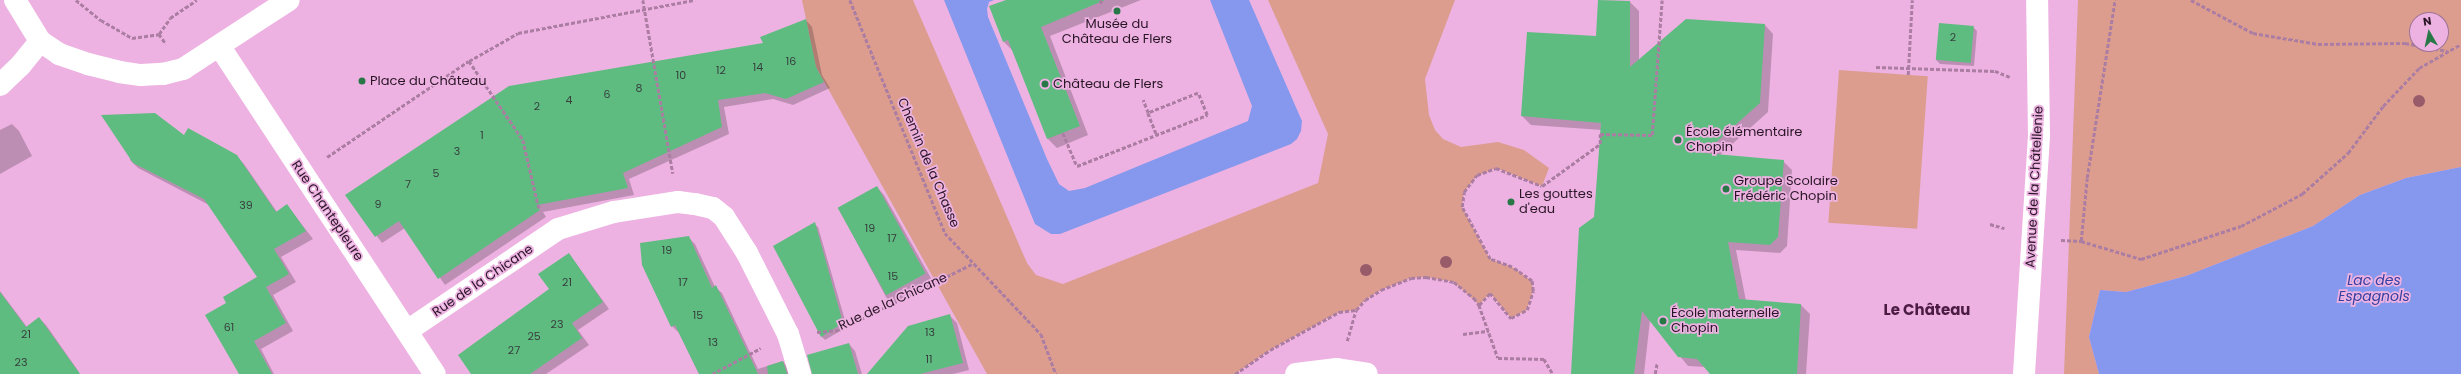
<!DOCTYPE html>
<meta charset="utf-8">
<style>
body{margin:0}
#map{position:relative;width:2461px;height:374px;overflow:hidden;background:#edb2e1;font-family:Poppins,sans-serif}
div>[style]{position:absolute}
.green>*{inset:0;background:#dc9d8f;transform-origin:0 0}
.water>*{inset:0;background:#8698ed}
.shadow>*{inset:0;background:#0003}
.building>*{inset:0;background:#5ebc80;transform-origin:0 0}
.path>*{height:2.5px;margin-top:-1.25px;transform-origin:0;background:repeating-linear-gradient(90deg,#ab7da2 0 4px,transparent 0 6px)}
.minor>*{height:22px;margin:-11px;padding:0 11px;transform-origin:11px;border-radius:11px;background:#fff}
.trees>*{width:12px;height:12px;margin:-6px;border-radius:50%;background:#975b69}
.dots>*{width:11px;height:11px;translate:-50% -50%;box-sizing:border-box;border:2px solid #edb2e1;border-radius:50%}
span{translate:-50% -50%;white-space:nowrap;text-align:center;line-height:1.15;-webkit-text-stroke:3.5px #edb2e1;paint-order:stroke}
.number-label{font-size:11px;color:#373f3d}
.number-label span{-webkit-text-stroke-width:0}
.poi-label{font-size:13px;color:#2a1527}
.left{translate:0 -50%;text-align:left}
.street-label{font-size:13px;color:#2a1527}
.water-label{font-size:14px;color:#3640a1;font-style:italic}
.quarter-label{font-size:15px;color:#4b1b44;font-weight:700}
.north{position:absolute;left:2409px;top:12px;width:40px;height:40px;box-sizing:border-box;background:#edb2e1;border:1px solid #9f7397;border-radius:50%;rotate:351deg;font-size:11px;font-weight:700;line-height:16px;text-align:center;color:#2a1527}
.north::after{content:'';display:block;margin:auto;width:14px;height:18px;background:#277747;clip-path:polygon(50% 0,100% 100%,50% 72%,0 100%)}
</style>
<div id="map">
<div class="green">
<div style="clip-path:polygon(802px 0,913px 0,1027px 263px,1036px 275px,1063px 284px,1318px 183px,1328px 134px,1268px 0,1455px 0,1425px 79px,1429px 115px,1435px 130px,1443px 139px,1461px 147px,1498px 142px,1524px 150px,1549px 168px,1542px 186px,1496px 168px,1477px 176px,1464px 192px,1462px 207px,1490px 259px,1512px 267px,1532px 281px,1533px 291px,1527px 310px,1511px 318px,1490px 293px,1479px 305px,1454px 282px,1426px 277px,1411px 278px,1381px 290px,1365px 300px,1356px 310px,1339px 312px,1270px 350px,1235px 374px,987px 374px,816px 67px)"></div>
<div style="clip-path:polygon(evenodd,2078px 0,2461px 0,2461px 167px,2406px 178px,2360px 195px,2313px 226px,2186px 276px,2126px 292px,2100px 290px,2089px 337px,2099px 374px,2064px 374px,2078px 0,2417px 20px,2441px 20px,2441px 44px,2417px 44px,2417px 20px)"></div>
<div style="left:1839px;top:70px;width:89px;height:153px;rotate:4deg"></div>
</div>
<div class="water">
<div style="clip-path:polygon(944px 0,994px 0,989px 2px,987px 9px,988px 17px,1047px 159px,1059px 184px,1069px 191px,1085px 188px,1248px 121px,1252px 106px,1210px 0,1249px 0,1302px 121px,1301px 131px,1297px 139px,1291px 144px,1060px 234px,1051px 234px,1035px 224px)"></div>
<div style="clip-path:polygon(2461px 167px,2461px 374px,2099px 374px,2089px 337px,2100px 290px,2126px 292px,2186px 276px,2313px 226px,2360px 195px,2406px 178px)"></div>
</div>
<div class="shadow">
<div style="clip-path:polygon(1008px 0,1141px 0,1050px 36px,1088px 135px,1057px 148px,1048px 139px,1013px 51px,1004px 42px,991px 7px)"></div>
<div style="clip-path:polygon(1630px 2px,1639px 11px,1639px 61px,1765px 25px,1773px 34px,1768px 112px,1720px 155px,1783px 161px,1792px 170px,1787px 246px,1780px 253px,1736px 250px,1746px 301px,1801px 305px,1810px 314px,1806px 374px,1711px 374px,1705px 367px,1688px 366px,1650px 320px,1644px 374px,1572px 374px,1595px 217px,1602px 130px,1531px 125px,1522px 116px)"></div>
<div style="clip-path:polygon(806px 20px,812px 27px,822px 75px,830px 88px,793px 105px,773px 99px,724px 107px,729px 134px,629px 179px,634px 195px,543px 212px,546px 217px,445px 285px,405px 228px,382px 243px,347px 195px,764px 44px)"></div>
<div style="clip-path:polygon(1973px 27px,1977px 31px,1974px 66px,1940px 64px,1936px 60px)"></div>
<div style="clip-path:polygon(12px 124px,19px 131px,32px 156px,0 174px,0 130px)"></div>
<div style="clip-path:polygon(184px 137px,236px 156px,244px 164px,277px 212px,287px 205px,313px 239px,281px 257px,296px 282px,273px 295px,293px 331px,261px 349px,274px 374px,240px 374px,228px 303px,259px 277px,209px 205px,138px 168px,130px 160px,130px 156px)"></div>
<div style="clip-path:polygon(877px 187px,884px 195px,932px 280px,893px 304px,886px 297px,839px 209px)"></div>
<div style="clip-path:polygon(814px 224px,818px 227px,847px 327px,825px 340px,821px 336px)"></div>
<div style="clip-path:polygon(688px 237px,695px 244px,715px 287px,722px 293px,758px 369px,783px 361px,791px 374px,699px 374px,679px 333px,672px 326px)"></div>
<div style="clip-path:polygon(569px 254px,609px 309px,578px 330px,589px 345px,546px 374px,472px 374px,550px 289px)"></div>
<div style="clip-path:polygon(0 291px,27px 327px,39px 318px,46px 325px,79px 372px,75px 374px,0 374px)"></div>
<div style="clip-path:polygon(950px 316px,957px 323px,969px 370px,953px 374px,878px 374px)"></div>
<div style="clip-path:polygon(849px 344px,855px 351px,862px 374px,813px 374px)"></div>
</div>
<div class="building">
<div style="clip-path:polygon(1006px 0,1105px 0,1041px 27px,1080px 126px,1047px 139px,1008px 40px,1003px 42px,989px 6px)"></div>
<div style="clip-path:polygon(1598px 0,1630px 1px,1630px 67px,1686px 19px,1765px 24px,1760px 103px,1704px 153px,1784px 160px,1778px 237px,1770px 245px,1728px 242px,1739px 299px,1801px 304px,1797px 374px,1710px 374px,1697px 359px,1678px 357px,1642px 311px,1634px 374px,1571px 374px,1579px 228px,1594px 217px,1601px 123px,1521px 116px,1527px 32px,1596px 36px)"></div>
<div style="clip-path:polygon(806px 19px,816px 67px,824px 82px,786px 99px,765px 93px,718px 100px,722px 127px,623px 173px,628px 188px,537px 205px,540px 210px,438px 279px,399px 221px,375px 237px,345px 195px,509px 86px,763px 43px,760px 37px)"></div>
<div style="left:1939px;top:23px;width:35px;height:37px;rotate:5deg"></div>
<div style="clip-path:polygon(155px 113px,184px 135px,188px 128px,237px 155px,276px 212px,287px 204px,306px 231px,274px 249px,289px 274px,266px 287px,286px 323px,254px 341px,272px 374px,239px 374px,205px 315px,226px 303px,223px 297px,257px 277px,204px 199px,133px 163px,101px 115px)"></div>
<div style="left:877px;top:186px;width:100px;height:45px;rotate:61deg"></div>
<div style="clip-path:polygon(815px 222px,843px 323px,821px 337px,773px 246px)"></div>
<div style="clip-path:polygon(689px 236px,712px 288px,716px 285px,758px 374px,699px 374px,675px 325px,671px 327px,642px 265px,640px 243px)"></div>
<div style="clip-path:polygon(569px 253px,603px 302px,572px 323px,582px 338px,530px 374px,471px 374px,458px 355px,549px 289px,538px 274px)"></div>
<div style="clip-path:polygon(0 292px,26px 327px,39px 317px,80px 374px,0 374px)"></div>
<div style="clip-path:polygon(950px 314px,963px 363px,920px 374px,867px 374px,908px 326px)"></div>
<div style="clip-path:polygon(849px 343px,858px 374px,812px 374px,807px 355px)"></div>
<div style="clip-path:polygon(783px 361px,787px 374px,768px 374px,767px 366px)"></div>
</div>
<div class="path">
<div style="left:76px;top:0;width:32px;rotate:39deg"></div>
<div style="left:101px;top:20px;width:36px;rotate:30deg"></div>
<div style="left:132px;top:38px;width:27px;rotate:-8deg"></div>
<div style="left:159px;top:34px;width:19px;rotate:-55deg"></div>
<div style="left:170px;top:18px;width:32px;rotate:-34deg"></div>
<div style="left:643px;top:0;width:176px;rotate:80.2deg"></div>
<div style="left:850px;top:0;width:252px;rotate:67.8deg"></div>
<div style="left:945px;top:233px;width:139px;rotate:46.5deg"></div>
<div style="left:1041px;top:334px;width:43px;rotate:69.4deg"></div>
<div style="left:1100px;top:0;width:4px;rotate:56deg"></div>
<div style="left:2191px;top:0;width:70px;rotate:28deg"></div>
<div style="left:2253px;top:33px;width:66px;rotate:9.6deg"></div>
<div style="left:2318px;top:44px;width:87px;rotate:-0.7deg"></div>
<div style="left:2405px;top:43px;width:43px;rotate:10.8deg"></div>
<div style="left:159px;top:34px;width:12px;rotate:55deg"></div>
<div style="left:469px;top:61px;width:96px;rotate:55.6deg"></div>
<div style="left:523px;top:140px;width:70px;rotate:76.8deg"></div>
<div style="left:1876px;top:67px;width:119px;rotate:1.9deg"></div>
<div style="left:1995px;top:71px;width:16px;rotate:22deg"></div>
<div style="left:1908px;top:75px;width:75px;rotate:-86.9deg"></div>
<div style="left:1148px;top:113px;width:24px;rotate:68deg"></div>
<div style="left:1063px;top:133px;width:36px;rotate:67deg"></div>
<div style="left:1077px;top:166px;width:140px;rotate:-21.4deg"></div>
<div style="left:1207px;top:115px;width:24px;rotate:-112deg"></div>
<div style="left:1198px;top:93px;width:54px;rotate:158.2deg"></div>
<div style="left:1148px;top:113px;width:14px;rotate:-111deg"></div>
<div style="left:327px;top:157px;width:171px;rotate:-34.1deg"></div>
<div style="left:469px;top:61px;width:56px;rotate:-29.7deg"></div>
<div style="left:518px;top:33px;width:180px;rotate:-10.6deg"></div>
<div style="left:1990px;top:224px;width:15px;rotate:16deg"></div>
<div style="left:2061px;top:240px;width:20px;rotate:3deg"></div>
<div style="left:2081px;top:241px;width:63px;rotate:16.7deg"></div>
<div style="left:2141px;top:259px;width:105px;rotate:-18.3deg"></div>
<div style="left:2241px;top:226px;width:69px;rotate:-27.7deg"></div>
<div style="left:2302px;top:194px;width:62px;rotate:-41.7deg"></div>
<div style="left:2348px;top:153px;width:59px;rotate:-53.3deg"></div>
<div style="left:2383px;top:106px;width:52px;rotate:-46.5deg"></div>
<div style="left:2419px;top:68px;width:48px;rotate:-29.7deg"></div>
<div style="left:2081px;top:241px;width:63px;rotate:-84.6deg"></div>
<div style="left:2087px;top:178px;width:180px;rotate:-81.1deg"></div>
<div style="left:1479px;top:305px;width:16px;rotate:-47deg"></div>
<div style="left:1490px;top:293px;width:33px;rotate:50deg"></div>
<div style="left:1511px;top:318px;width:18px;rotate:-27deg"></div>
<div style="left:1527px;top:310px;width:20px;rotate:-72deg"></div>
<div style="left:1533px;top:291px;width:10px;rotate:-96deg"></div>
<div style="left:1532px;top:281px;width:24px;rotate:-145deg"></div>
<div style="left:1512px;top:267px;width:23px;rotate:-160deg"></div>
<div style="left:1490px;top:259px;width:59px;rotate:-118.3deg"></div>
<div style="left:1462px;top:207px;width:15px;rotate:-82deg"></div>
<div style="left:1464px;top:192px;width:21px;rotate:-53deg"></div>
<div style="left:1477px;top:175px;width:20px;rotate:-20deg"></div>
<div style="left:1496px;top:168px;width:49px;rotate:21.4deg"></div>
<div style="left:1542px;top:186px;width:72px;rotate:-35.9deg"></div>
<div style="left:1600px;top:144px;width:10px;rotate:-90deg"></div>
<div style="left:1600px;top:134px;width:52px;rotate:1.1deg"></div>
<div style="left:1652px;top:135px;width:135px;rotate:-85.8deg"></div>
<div style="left:817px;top:332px;width:22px;rotate:-5deg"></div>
<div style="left:839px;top:330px;width:148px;rotate:-26.4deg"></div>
<div style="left:1463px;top:334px;width:26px;rotate:-7deg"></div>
<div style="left:1347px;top:341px;width:32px;rotate:-74deg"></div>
<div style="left:1356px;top:310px;width:13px;rotate:-48deg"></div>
<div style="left:1365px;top:300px;width:19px;rotate:-32deg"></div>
<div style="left:1381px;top:290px;width:32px;rotate:-22deg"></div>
<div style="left:1411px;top:278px;width:15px;rotate:-4deg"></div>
<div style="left:1426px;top:277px;width:28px;rotate:10deg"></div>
<div style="left:1454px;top:282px;width:26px;rotate:39deg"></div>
<div style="left:1474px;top:298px;width:9px;rotate:54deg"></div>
<div style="left:1479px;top:305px;width:56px;rotate:70.3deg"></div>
<div style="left:1498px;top:358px;width:46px;rotate:1.2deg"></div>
<div style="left:1544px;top:359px;width:17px;rotate:59deg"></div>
<div style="left:712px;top:374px;width:55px;rotate:-28deg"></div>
<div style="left:1235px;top:374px;width:42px;rotate:-34.4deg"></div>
<div style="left:1270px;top:350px;width:79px;rotate:-28.8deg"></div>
<div style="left:1339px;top:312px;width:17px;rotate:-7deg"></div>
<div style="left:1655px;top:374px;width:11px;rotate:-80deg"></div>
</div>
<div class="minor">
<div style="left:15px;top:0;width:48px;rotate:58.6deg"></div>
<div style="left:40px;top:41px;width:23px;rotate:34deg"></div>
<div style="left:59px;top:54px;width:31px;rotate:19deg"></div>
<div style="left:88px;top:64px;width:32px;rotate:14deg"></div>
<div style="left:119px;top:72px;width:22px;rotate:8deg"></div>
<div style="left:141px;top:75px;width:22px;rotate:-3deg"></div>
<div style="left:163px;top:74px;width:21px;rotate:-14deg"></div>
<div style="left:183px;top:69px;width:126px;rotate:-33.1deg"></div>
<div style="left:220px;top:47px;width:391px;rotate:56.7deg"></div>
<div style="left:0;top:85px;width:28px;rotate:-44deg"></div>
<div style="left:20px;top:66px;width:32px;rotate:-51deg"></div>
<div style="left:407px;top:331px;width:182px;rotate:-34deg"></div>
<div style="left:558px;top:229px;width:59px;rotate:-16.9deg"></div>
<div style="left:614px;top:212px;width:65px;rotate:-8.9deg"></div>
<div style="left:678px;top:202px;width:17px;rotate:7deg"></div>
<div style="left:695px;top:204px;width:18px;rotate:13deg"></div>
<div style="left:713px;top:208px;width:14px;rotate:39deg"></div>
<div style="left:724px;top:217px;width:43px;rotate:57.4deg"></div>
<div style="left:747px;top:253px;width:91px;rotate:63.2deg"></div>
<div style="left:788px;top:334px;width:42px;rotate:73.3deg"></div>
<div style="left:1296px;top:374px;width:41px;rotate:-7deg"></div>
<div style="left:1337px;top:369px;width:30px;rotate:9deg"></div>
<div style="left:2024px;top:374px;width:238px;rotate:-86.4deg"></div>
<div style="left:2039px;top:136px;width:136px;rotate:-90.8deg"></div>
</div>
<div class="trees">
<div style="left:2419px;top:101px"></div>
<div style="left:1446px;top:262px"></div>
<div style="left:1366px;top:270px"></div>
</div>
<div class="dots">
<div style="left:1117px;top:11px;background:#277747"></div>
<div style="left:362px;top:81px;background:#277747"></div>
<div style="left:1045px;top:84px;background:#277747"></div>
<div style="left:1678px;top:140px;background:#277747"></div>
<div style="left:1726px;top:189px;background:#277747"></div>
<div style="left:1511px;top:202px;background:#277747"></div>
<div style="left:1663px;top:321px;background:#277747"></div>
</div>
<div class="number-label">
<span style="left:1953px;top:37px">2</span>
<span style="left:791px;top:61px">16</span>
<span style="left:758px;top:67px">14</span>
<span style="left:721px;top:70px">12</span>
<span style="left:681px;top:75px">10</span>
<span style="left:639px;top:88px">8</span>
<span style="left:607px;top:94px">6</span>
<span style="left:569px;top:100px">4</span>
<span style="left:537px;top:106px">2</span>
<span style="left:482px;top:135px">1</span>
<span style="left:457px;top:151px">3</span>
<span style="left:436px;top:173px">5</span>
<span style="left:408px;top:184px">7</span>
<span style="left:378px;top:204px">9</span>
<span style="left:246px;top:205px">39</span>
<span style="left:870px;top:228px">19</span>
<span style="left:892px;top:238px">17</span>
<span style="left:667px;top:250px">19</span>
<span style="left:893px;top:276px">15</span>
<span style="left:567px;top:282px">21</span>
<span style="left:683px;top:282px">17</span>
<span style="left:698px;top:315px">15</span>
<span style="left:557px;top:324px">23</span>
<span style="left:229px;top:327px">61</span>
<span style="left:930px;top:332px">13</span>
<span style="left:26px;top:334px">21</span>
<span style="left:534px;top:336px">25</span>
<span style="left:713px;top:342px">13</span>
<span style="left:514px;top:350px">27</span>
<span style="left:929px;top:359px">11</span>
<span style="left:21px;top:362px">23</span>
</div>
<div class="poi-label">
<span style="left:1117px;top:32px">Musée du<br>Château de Flers</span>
<span class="left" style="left:370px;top:81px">Place du Château</span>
<span class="left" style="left:1053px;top:84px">Château de Flers</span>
<span class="left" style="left:1686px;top:140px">École élémentaire<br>Chopin</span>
<span class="left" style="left:1734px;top:189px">Groupe Scolaire<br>Frédéric Chopin</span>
<span class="left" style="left:1519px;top:202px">Les gouttes<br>d'eau</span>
<span class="left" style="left:1671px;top:321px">École maternelle<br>Chopin</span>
</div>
<div class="street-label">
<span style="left:928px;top:163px;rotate:67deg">Chemin de la Chasse</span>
<span style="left:2035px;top:187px;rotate:-87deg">Avenue de la Châtellenie</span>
<span style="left:327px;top:211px;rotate:56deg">Rue Chantepleure</span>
<span style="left:483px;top:281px;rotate:-34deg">Rue de la Chicane</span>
<span style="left:893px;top:302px;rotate:-25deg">Rue de la Chicane</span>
</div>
<div class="water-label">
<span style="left:2374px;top:288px">Lac des<br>Espagnols</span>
</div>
<div class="quarter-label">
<span style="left:1927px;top:310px">Le Château</span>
</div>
<div class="north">N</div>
</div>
